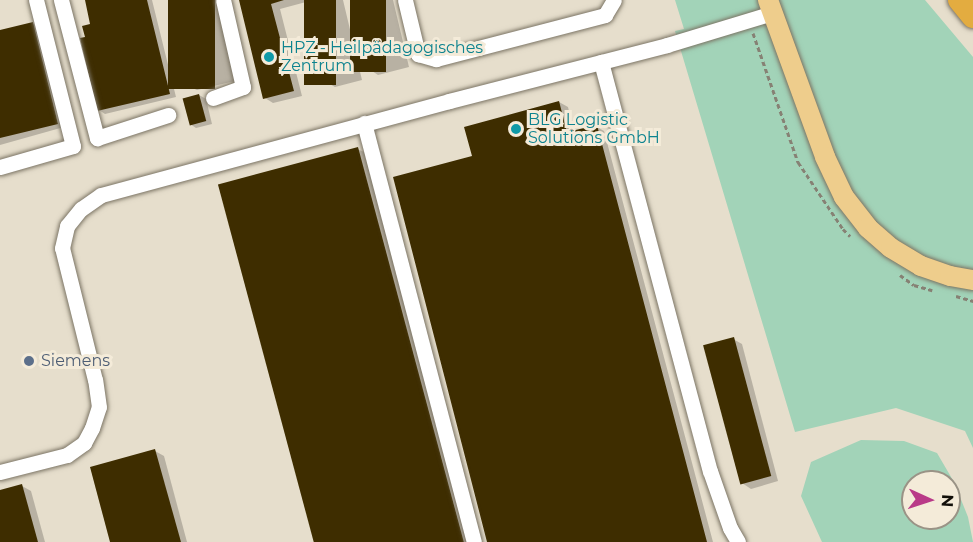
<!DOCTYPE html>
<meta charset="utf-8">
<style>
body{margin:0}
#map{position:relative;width:973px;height:542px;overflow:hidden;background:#e6decc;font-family:Montserrat,sans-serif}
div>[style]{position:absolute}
.green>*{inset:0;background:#a2d3b8}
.shadow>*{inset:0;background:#0003}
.building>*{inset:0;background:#3e2d00;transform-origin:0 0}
.path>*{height:3px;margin-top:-1.5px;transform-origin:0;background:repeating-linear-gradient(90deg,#868174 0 4.5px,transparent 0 7.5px)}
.roads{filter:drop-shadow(0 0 2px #7b7464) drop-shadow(0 0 2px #7b7464)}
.minor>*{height:15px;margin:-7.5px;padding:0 7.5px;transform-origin:7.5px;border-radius:7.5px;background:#fff}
.major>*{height:20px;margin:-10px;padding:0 10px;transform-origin:10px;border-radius:10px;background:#eecd8c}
.highway>*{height:22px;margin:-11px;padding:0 11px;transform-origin:11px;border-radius:11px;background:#e3ac40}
.dots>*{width:16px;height:16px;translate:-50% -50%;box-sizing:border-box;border:3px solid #f4ebd9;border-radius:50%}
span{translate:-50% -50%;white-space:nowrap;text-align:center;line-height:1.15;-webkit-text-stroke:6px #f4ebd9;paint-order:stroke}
.culture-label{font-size:16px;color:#0d838f}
.left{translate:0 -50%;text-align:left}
.service-label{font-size:16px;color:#4e5e75}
.north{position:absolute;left:901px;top:470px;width:60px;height:60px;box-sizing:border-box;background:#f4ebd9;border:2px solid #9a9386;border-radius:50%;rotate:93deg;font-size:16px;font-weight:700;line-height:24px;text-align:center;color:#120f09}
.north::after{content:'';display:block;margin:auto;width:21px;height:27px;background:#b93a88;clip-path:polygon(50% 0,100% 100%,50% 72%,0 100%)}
</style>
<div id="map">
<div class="green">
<div style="clip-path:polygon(675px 0,925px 0,973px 57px,973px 448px,965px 431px,896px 408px,795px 432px,675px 31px,684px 29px)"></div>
<div style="clip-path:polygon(evenodd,861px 440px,904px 441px,937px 453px,954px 482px,968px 517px,973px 542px,822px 542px,801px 496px,811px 462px,861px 440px,913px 482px,949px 482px,949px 518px,913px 518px,913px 482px)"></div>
</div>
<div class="shadow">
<div style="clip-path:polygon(86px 0,152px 0,176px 97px,105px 114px,99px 110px,87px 38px,92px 25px)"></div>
<div style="clip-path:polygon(170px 0,220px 0,239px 80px,197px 90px,190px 87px)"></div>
<div style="clip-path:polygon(241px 0,343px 0,362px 80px,335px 87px,326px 82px,306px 2px,280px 9px,302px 96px,273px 103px,265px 98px)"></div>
<div style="clip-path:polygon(352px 0,393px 0,409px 67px,378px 75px,369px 69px)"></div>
<div style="clip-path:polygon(33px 24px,39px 27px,64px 127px,0 145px,0 31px)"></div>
<div style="clip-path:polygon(199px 95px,206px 99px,212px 124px,196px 128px,190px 124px)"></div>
<div style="clip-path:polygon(559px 102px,568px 107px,574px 132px,597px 127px,604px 131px,713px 542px,489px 542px,477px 157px)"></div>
<div style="clip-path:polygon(357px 149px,364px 152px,469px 542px,314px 542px)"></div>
<div style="clip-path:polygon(733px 339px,742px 344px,778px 481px,751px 489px,742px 483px)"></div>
<div style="clip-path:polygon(155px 451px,164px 456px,187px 542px,111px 542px)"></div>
<div style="clip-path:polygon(22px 486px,31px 491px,45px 542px,0 542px,0 492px)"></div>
</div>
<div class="building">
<div style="clip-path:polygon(85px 0,147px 0,170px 94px,97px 111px,80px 38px,85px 37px,82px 26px,90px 24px)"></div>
<div style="left:168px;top:0;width:47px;height:89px"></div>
<div style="clip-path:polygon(239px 0,284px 0,271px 4px,294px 91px,263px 99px)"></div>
<div style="left:304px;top:0;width:32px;height:85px"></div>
<div style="left:350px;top:0;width:36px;height:72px"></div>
<div style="clip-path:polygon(33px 22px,58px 124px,0 138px,0 30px)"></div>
<div style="left:199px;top:94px;width:28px;height:17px;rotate:75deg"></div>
<div style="clip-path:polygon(559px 101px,567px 132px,597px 125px,707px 542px,487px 542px,393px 177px,472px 156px,464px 127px)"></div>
<div style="left:358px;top:147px;width:409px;height:145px;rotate:75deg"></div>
<div style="left:734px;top:337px;width:144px;height:32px;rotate:75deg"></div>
<div style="clip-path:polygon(155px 449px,181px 542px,110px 542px,90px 467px)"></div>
<div style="clip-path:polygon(22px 484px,38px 542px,0 542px,0 490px)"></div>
</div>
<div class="path">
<div style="left:753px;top:33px;width:137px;rotate:70.8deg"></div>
<div style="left:798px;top:162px;width:81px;rotate:56.1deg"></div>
<div style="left:843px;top:229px;width:10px;rotate:45deg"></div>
<div style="left:900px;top:275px;width:17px;rotate:36deg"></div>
<div style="left:914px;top:285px;width:19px;rotate:16deg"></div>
<div style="left:956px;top:296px;width:18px;rotate:16deg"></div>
</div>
<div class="roads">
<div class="minor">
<div style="left:61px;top:0;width:143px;rotate:75.4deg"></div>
<div style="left:97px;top:138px;width:75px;rotate:-17.9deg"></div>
<div style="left:405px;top:0;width:56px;rotate:76.5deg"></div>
<div style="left:418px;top:54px;width:19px;rotate:16deg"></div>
<div style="left:436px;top:59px;width:175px;rotate:-14.6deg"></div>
<div style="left:605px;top:15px;width:17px;rotate:-59deg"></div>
<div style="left:601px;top:62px;width:423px;rotate:75.1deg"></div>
<div style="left:710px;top:471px;width:60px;rotate:70.7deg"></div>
<div style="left:730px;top:528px;width:16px;rotate:60deg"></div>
<div style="left:213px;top:98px;width:32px;rotate:-20deg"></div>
<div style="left:243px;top:87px;width:89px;rotate:-102.9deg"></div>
<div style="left:364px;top:123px;width:433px;rotate:75.3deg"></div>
<div style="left:0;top:167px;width:76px;rotate:-16deg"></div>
<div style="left:73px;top:146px;width:151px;rotate:-104.2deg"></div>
<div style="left:0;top:472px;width:69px;rotate:-14.2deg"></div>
<div style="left:67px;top:455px;width:21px;rotate:-35deg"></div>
<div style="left:84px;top:443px;width:17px;rotate:-62deg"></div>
<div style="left:92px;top:428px;width:22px;rotate:-72deg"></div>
<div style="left:99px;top:407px;width:27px;rotate:-98deg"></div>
<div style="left:95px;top:380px;width:136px;rotate:-104deg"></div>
<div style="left:62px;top:248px;width:23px;rotate:-77deg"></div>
<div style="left:67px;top:226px;width:22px;rotate:-51deg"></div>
<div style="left:81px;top:209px;width:24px;rotate:-35deg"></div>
<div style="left:101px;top:195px;width:360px;rotate:-15.1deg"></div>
<div style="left:449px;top:101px;width:225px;rotate:-14.4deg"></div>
<div style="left:667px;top:45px;width:110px;rotate:-16.9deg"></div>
</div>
<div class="major">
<div style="left:768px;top:0;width:167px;rotate:70deg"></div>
<div style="left:825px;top:157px;width:44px;rotate:64.6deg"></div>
<div style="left:844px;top:197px;width:39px;rotate:52deg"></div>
<div style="left:868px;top:228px;width:30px;rotate:41deg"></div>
<div style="left:891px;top:248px;width:35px;rotate:31deg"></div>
<div style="left:921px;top:266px;width:31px;rotate:19deg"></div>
<div style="left:950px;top:276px;width:23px;rotate:10deg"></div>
</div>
<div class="highway">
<div style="left:959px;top:0;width:22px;rotate:51deg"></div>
</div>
</div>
<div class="dots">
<div style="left:269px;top:57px;background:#0f9aa8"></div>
<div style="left:516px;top:129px;background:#0f9aa8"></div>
<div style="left:29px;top:361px;background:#5c6f8a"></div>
</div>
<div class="culture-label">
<span class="left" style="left:281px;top:57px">HPZ - Heilpädagogisches<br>Zentrum</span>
<span class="left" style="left:528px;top:129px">BLG Logistic<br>Solutions GmbH</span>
</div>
<div class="service-label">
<span class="left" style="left:41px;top:361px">Siemens</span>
</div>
<div class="north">N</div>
</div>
